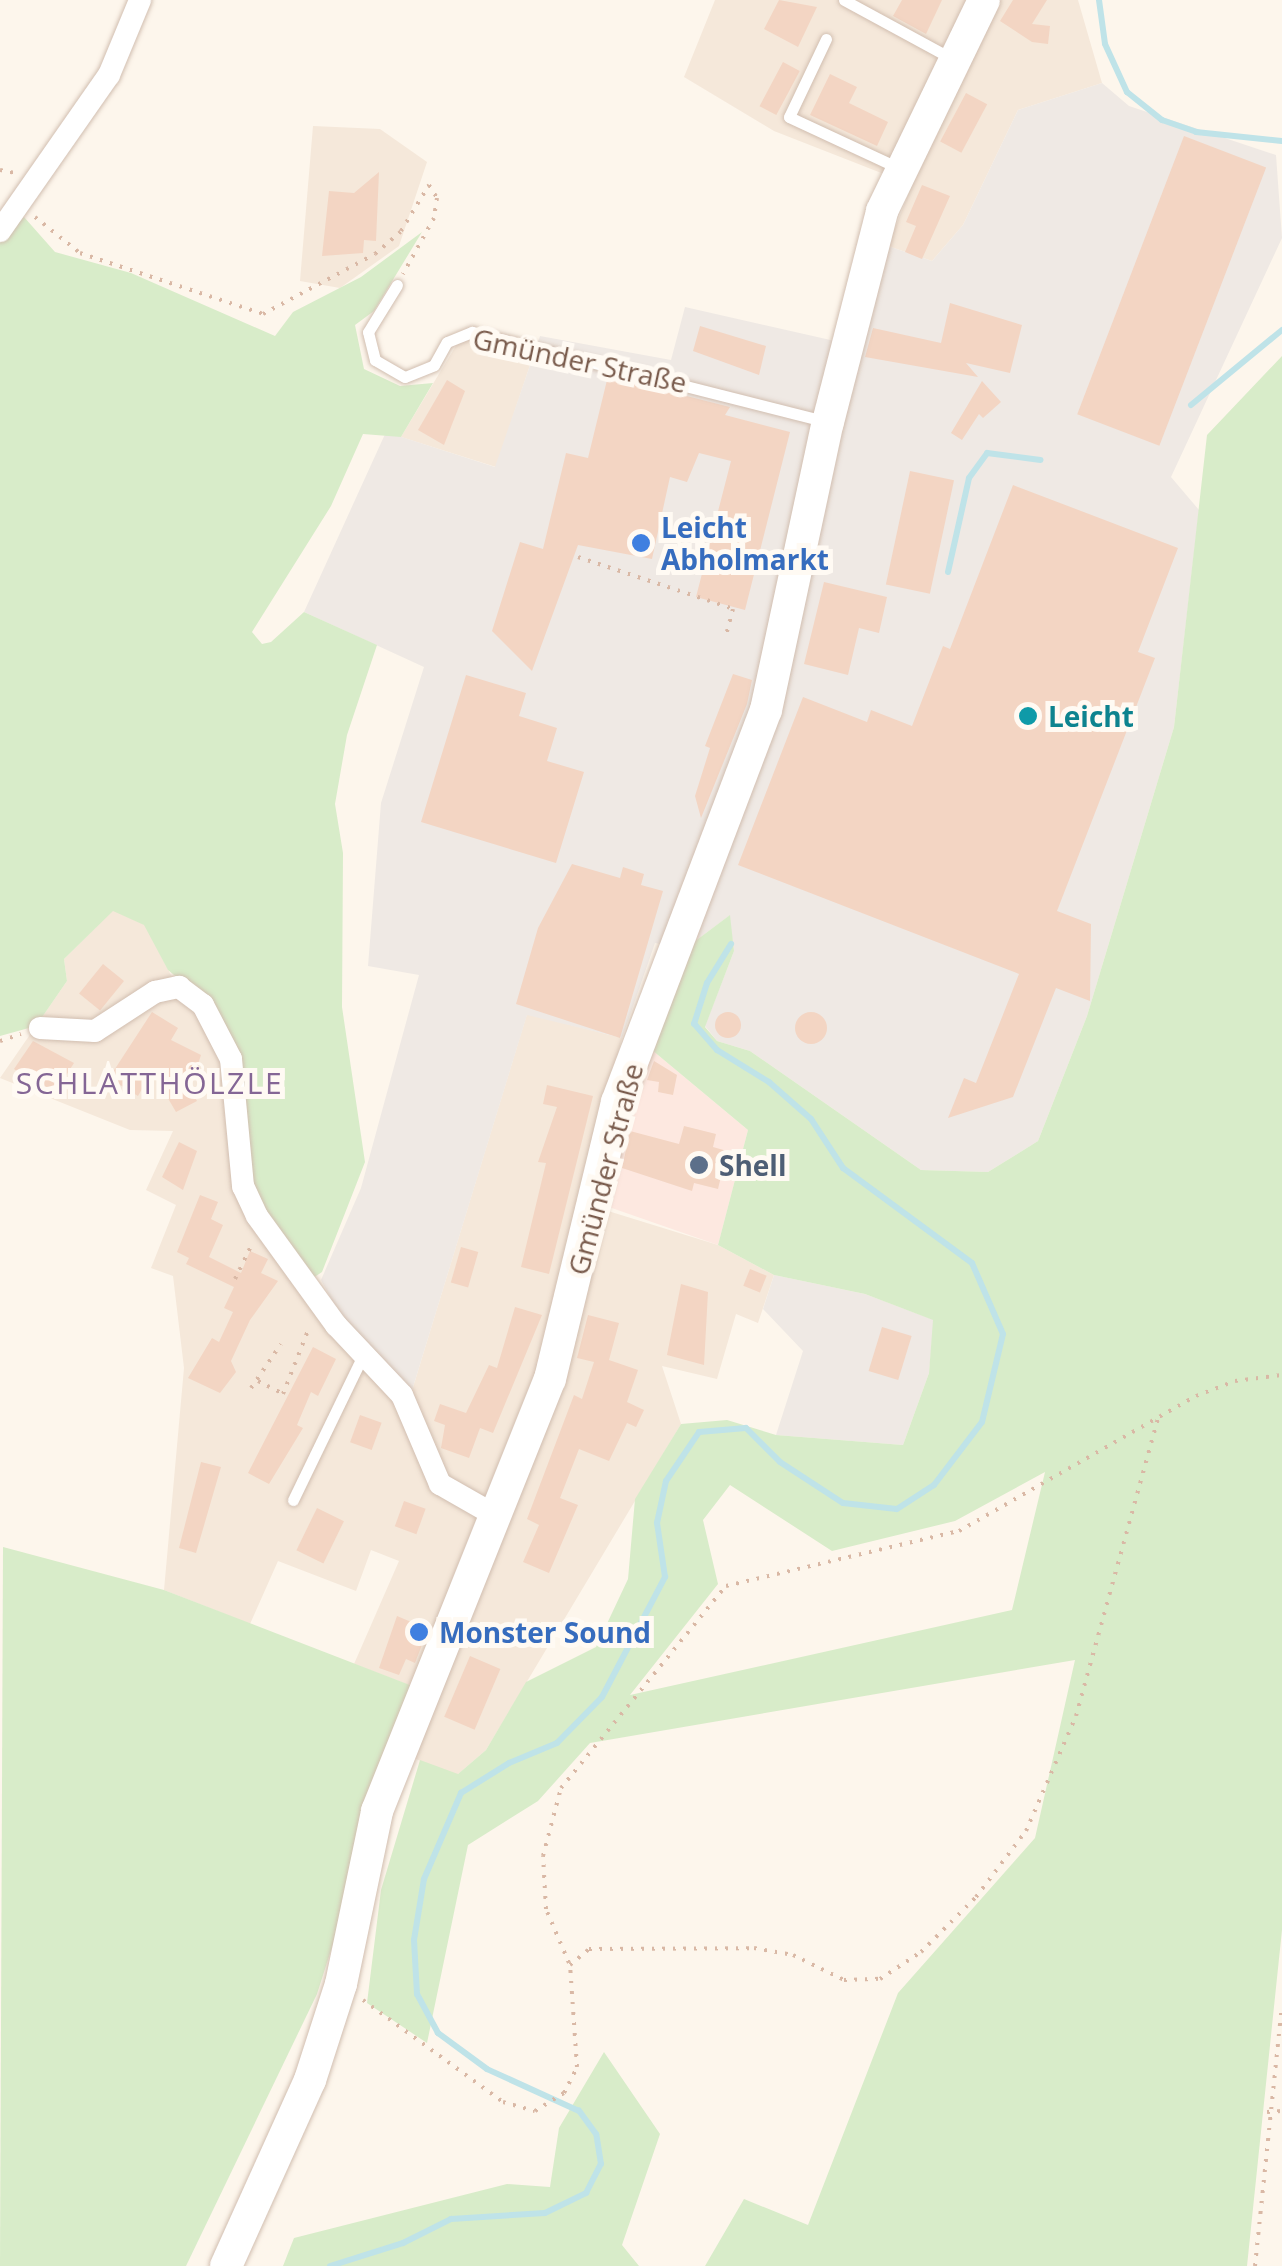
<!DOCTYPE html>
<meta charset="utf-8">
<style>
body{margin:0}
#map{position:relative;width:1282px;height:2266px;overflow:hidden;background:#fdf6ec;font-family:"Open Sans",sans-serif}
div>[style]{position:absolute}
.residential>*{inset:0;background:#f5e8da}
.commercial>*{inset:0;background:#fde8e0}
.industrial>*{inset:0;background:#efe9e4}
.green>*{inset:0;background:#d8ecc9}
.stream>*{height:6px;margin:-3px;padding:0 3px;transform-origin:3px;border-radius:3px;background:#bfe3e8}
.building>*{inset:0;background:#f3d5c3;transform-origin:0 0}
.round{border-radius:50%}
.path>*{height:4px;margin-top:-2px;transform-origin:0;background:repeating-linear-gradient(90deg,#d9b8a5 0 2.5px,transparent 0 10.5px)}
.roads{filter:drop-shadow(0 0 2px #d1beb0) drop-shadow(0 0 2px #d1beb0)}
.lane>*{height:11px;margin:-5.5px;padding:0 5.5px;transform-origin:5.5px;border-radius:5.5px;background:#fff}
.street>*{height:22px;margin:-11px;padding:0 11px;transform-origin:11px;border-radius:11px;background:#fff}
.secondary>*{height:32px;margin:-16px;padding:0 16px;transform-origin:16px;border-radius:16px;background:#fff}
.dots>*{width:28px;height:28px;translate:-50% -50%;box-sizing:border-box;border:5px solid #fffaf3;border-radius:50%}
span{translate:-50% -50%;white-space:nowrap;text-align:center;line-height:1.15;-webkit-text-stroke:10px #fffaf3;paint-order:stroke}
.street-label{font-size:28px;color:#7a5c4d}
.shop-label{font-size:28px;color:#366cbe;font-weight:700}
.left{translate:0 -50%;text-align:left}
.culture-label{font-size:28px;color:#0d838f;font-weight:700}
.service-label{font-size:28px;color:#4e5e75;font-weight:700}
.neighbourhood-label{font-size:30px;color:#846695;letter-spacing:2.5px}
</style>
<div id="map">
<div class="residential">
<div style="clip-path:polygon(715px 0,1078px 0,1102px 83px,1018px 110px,963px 225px,932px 261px,888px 246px,912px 185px,774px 131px,684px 77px)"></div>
<div style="clip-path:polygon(313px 126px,380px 129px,427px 162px,399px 246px,340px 288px,300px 281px)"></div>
<div style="clip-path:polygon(460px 339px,535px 350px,496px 467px,401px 437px)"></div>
<div style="clip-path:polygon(113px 910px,145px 925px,185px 1002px,217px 1038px,232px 1122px,233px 1187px,410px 1397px,527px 1014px,622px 1038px,579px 1202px,718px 1245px,774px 1275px,758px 1323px,736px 1314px,717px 1379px,662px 1366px,681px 1424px,486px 1750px,457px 1775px,390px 1749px,414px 1687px,354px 1664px,399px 1561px,371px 1550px,356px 1591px,278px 1561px,250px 1624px,164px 1590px,184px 1368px,173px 1276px,151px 1268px,176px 1205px,146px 1190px,173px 1131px,130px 1130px,0 1078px,67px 981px,64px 959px)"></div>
</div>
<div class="commercial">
<div style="clip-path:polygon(640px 1040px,748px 1130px,718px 1245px,606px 1206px)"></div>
</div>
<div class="industrial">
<div style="clip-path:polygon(1102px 83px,1129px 106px,1276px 155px,1282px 238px,1171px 477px,1199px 510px,1174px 727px,1087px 1016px,1038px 1141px,988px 1172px,921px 1170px,750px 1051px,717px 1041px,705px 1026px,734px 951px,729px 916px,686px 948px,655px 943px,622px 1038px,527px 1015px,410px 1397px,343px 1321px,321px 1280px,361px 1188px,419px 975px,368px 966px,381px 803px,424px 667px,304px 612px,386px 432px,495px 467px,540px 336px,671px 360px,685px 307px,857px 346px,888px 246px,932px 261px,963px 225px,1018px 110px)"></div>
<div style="clip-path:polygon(774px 1275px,865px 1294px,934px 1320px,929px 1373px,903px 1445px,776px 1435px,803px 1351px,763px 1309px)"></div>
</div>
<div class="green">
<div style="clip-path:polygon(24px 217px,55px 252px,131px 273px,275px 336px,293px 312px,361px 277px,422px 232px,374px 311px,355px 325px,364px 369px,400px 386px,433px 383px,401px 437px,363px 434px,331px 506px,252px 632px,262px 644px,271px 642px,304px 612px,377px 645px,347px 735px,335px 804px,343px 853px,342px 1007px,365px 1162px,322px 1272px,313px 1278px,249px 1192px,244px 1112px,185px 984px,168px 970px,144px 925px,113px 911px,64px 959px,67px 981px,36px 1026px,0 1036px,0 240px)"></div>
<div style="clip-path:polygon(evenodd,1282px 356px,1282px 1930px,1247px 2266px,705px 2266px,744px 2199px,808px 2225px,898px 1993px,1035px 1838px,1075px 1660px,590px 1743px,538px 1801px,468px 1845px,427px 2043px,367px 2003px,381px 1890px,420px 1760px,458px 1774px,486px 1750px,526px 1682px,596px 1647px,628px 1579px,635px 1499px,681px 1424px,727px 1420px,776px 1435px,903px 1445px,929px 1373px,933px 1320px,865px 1294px,774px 1275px,718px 1245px,748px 1130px,640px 1040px,686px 948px,730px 915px,734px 951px,705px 1027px,717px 1041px,750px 1051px,921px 1170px,988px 1172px,1038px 1141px,1087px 1016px,1174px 727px,1207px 435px,1282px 356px,1045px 1472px,1012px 1610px,630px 1695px,718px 1584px,703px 1520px,730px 1485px,832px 1551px,955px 1521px,1045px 1472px)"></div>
<div style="clip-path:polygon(3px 1547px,164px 1590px,415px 1687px,317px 1994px,186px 2266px,0 2266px)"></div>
<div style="clip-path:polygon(604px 2052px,660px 2134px,622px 2245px,639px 2266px,283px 2266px,294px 2238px,507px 2184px,550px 2187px,559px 2128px)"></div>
</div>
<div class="stream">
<div style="left:1099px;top:0;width:44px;rotate:82.2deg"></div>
<div style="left:1105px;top:44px;width:53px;rotate:65.4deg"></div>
<div style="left:1127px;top:92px;width:45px;rotate:38.7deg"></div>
<div style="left:1162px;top:120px;width:36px;rotate:19deg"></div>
<div style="left:1196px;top:132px;width:86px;rotate:6deg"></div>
<div style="left:1191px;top:405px;width:118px;rotate:-39.5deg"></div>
<div style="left:948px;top:572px;width:96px;rotate:-77.4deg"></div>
<div style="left:969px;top:478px;width:31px;rotate:-54deg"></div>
<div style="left:987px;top:453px;width:54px;rotate:7.4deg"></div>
<div style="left:330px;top:2266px;width:77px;rotate:-17.5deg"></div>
<div style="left:403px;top:2243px;width:54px;rotate:-26.6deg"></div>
<div style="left:451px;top:2219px;width:94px;rotate:-3.7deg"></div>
<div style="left:545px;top:2213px;width:46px;rotate:-26deg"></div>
<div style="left:586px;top:2193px;width:33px;rotate:-63deg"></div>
<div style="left:601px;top:2164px;width:30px;rotate:-99deg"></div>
<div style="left:596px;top:2134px;width:29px;rotate:-126deg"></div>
<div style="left:579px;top:2111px;width:101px;rotate:-155.5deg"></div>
<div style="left:487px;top:2069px;width:61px;rotate:-143.7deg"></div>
<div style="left:438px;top:2033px;width:44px;rotate:-118.3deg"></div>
<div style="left:417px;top:1994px;width:54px;rotate:-93.2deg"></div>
<div style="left:414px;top:1940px;width:62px;rotate:-80.7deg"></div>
<div style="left:424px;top:1879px;width:94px;rotate:-66.7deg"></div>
<div style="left:461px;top:1793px;width:57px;rotate:-32deg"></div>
<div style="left:509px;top:1763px;width:52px;rotate:-22.6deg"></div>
<div style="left:557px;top:1743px;width:64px;rotate:-45.6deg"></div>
<div style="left:602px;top:1697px;width:136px;rotate:-62.3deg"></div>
<div style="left:665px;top:1577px;width:55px;rotate:-98.4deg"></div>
<div style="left:657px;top:1523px;width:43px;rotate:-77.9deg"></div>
<div style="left:666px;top:1481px;width:59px;rotate:-56deg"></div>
<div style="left:699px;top:1432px;width:47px;rotate:-4.9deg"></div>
<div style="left:746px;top:1428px;width:48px;rotate:45deg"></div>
<div style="left:780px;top:1462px;width:75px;rotate:33.1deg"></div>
<div style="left:843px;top:1503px;width:54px;rotate:6.3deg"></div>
<div style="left:897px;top:1509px;width:44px;rotate:-33deg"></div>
<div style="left:934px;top:1485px;width:79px;rotate:-52.7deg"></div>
<div style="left:982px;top:1422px;width:90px;rotate:-76.6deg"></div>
<div style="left:1003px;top:1334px;width:77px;rotate:-113.6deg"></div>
<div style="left:972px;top:1263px;width:160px;rotate:-143.6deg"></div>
<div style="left:843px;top:1168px;width:59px;rotate:-123.1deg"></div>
<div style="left:811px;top:1119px;width:56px;rotate:-138.6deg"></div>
<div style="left:769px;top:1082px;width:61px;rotate:-148.4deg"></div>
<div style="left:717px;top:1050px;width:35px;rotate:-131deg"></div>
<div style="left:694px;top:1024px;width:43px;rotate:-72.4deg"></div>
<div style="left:707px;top:983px;width:46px;rotate:-58.4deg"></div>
</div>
<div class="building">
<div style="clip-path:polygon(779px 0,817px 7px,798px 47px,764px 29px)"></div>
<div style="clip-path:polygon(902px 0,942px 0,926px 34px,893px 16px)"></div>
<div style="clip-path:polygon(1013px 0,1047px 0,1032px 24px,1050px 26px,1048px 44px,1032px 42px,1000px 21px)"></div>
<div style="left:783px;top:62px;width:19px;height:50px;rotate:28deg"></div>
<div style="clip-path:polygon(830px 74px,857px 87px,849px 103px,888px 122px,877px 146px,810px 115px)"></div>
<div style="left:966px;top:93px;width:24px;height:55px;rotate:28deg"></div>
<div style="left:1184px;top:136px;width:88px;height:298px;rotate:21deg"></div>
<div style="clip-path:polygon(379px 172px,376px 241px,364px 240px,363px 253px,322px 256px,329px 191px,354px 193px)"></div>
<div style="clip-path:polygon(922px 185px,950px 196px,922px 259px,905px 252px,916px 226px,906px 222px)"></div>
<div style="clip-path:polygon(950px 303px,1022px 325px,1010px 373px,966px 363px,978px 377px,865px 357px,873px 328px,941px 343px)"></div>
<div style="clip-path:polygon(700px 326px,766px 346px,759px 375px,693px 351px)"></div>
<div style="clip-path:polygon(608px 376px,730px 407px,725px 415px,790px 432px,745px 610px,696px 597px,731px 461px,699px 453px,687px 482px,670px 477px,652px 559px,578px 545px,532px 671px,492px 631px,520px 542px,543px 549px,566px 453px,588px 458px)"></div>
<div style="clip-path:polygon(447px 380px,465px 391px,444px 445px,418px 430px)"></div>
<div style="clip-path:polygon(982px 381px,1001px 402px,983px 418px,979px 414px,962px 440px,951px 433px)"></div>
<div style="left:910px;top:471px;width:45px;height:116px;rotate:12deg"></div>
<div style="clip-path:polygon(1013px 485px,1178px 548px,1138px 652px,1155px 658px,1057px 911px,1091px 924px,1090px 1001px,1056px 988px,1013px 1097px,948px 1118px,964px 1078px,976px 1083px,1019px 974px,738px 865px,803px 697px,867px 722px,871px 710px,912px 726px,943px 646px,950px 649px)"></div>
<div style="clip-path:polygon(824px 582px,887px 597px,879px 633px,859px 628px,848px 675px,804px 664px)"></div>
<div style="clip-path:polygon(733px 674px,752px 680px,747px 704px,701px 818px,695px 796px,710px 748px,705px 746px)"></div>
<div style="clip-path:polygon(466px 675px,526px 693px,519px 716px,557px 728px,547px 761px,584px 772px,556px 863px,421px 822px)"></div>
<div style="clip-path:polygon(572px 864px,620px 878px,623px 867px,644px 874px,641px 885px,663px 891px,620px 1038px,516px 1004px,538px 928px)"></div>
<div style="left:103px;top:964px;width:27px;height:38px;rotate:39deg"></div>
<div style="clip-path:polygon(152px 1012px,178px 1028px,171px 1040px,201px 1055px,190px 1088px,197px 1101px,176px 1112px,152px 1071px,138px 1096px,109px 1078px)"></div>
<div class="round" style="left:795px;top:1012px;width:32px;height:32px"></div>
<div class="round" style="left:715px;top:1012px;width:26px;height:26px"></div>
<div style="clip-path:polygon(33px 1041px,74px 1063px,53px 1096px,14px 1069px)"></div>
<div style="clip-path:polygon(654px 1061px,677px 1075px,673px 1095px,658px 1092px,659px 1082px,647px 1080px)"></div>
<div style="clip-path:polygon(547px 1085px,593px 1096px,549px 1274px,521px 1267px,546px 1163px,538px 1162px,557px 1107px,543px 1104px)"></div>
<div style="clip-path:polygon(684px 1126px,716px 1134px,713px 1147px,727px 1151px,718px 1189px,694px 1183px,692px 1191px,622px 1168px,630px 1131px,679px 1144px)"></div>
<div style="clip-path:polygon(179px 1142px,197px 1151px,183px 1190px,162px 1177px)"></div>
<div style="clip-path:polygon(200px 1195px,218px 1202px,211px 1219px,223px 1225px,209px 1257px,241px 1273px,250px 1251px,268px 1259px,261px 1273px,278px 1281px,250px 1320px,231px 1361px,236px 1372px,220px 1393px,188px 1378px,212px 1338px,219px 1342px,233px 1312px,224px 1308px,234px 1287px,186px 1264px,189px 1258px,177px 1252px)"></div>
<div style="left:461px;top:1247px;width:18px;height:37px;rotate:16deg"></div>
<div style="left:750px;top:1269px;width:18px;height:18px;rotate:22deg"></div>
<div style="clip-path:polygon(681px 1284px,708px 1292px,704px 1365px,667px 1355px)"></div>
<div style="clip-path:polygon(515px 1307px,542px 1315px,493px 1433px,480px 1428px,469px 1458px,441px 1448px,445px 1425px,434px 1421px,440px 1404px,466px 1413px,489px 1365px,497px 1368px)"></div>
<div style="clip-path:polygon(588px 1315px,619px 1323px,609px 1360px,638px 1370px,627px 1402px,644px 1410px,636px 1427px,627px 1423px,609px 1461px,579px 1449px,560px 1498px,578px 1505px,549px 1573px,523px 1562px,539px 1525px,527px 1519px,574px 1395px,582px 1399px,594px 1362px,577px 1358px)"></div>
<div style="left:882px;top:1327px;width:31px;height:46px;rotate:17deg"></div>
<div style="clip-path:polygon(313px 1347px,336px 1359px,318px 1396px,311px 1392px,297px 1425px,303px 1428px,269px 1484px,248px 1473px)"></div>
<div style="left:360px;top:1415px;width:23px;height:29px;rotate:20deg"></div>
<div style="clip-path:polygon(201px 1462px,221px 1467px,196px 1553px,179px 1548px)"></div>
<div style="left:404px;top:1501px;width:23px;height:27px;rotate:20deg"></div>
<div style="left:317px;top:1508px;width:30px;height:47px;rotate:26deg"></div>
<div style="clip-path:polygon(397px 1616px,428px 1629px,415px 1663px,406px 1659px,399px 1675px,379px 1668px)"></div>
<div style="left:470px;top:1656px;width:33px;height:66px;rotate:23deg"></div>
</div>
<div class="path">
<div style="left:0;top:170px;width:15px;rotate:11deg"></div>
<div style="left:35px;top:217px;width:58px;rotate:38.7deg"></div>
<div style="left:80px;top:253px;width:193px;rotate:18.4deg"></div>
<div style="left:263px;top:314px;width:127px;rotate:-28.2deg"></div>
<div style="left:375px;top:254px;width:35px;rotate:-41deg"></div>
<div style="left:401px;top:231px;width:54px;rotate:-58.7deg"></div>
<div style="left:429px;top:185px;width:15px;rotate:58deg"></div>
<div style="left:437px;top:198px;width:20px;rotate:99deg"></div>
<div style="left:434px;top:218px;width:64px;rotate:119deg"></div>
<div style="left:578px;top:557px;width:163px;rotate:18.5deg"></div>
<div style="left:733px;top:609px;width:24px;rotate:105deg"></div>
<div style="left:0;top:1041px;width:22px;rotate:-18deg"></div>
<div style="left:235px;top:1279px;width:37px;rotate:-64deg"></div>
<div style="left:258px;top:1381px;width:28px;rotate:27deg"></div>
<div style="left:283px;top:1394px;width:66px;rotate:-68.5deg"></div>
<div style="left:251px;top:1388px;width:53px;rotate:-55.7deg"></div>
<div style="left:569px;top:1963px;width:59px;rotate:-113.1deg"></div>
<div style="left:546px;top:1909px;width:53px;rotate:-93.2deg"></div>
<div style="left:543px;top:1856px;width:70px;rotate:-75.2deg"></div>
<div style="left:561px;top:1788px;width:261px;rotate:-50.8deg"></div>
<div style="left:726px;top:1586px;width:239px;rotate:-13.3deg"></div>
<div style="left:959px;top:1531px;width:273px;rotate:-29.7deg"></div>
<div style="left:1196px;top:1396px;width:42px;rotate:-21deg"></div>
<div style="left:1235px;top:1381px;width:47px;rotate:-7.3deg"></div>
<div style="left:363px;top:2000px;width:173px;rotate:36.1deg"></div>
<div style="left:503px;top:2102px;width:33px;rotate:16deg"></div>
<div style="left:535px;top:2111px;width:34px;rotate:-32deg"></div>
<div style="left:564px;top:2093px;width:29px;rotate:-63deg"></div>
<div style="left:577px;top:2067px;width:102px;rotate:-93.9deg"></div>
<div style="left:570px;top:1965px;width:25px;rotate:-40deg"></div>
<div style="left:589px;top:1949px;width:165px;rotate:-0.3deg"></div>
<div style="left:754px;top:1948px;width:40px;rotate:10deg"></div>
<div style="left:793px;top:1955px;width:57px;rotate:26.1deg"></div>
<div style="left:844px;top:1980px;width:36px;rotate:-2deg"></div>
<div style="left:880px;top:1979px;width:49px;rotate:-33.4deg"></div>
<div style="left:921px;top:1952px;width:78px;rotate:-45deg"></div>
<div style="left:976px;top:1897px;width:83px;rotate:-52.9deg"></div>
<div style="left:1026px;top:1831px;width:125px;rotate:-66.5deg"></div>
<div style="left:1076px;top:1716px;width:309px;rotate:-74.6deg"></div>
<div style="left:1267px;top:2112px;width:15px;rotate:-4deg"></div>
<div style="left:1255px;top:2266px;width:262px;rotate:-84.1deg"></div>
</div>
<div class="roads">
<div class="lane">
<div style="left:844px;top:0;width:122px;rotate:28.5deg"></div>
<div style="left:826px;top:39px;width:86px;rotate:115.4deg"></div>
<div style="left:789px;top:117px;width:121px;rotate:24.9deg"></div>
<div style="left:397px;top:285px;width:55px;rotate:121.7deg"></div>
<div style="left:368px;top:332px;width:29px;rotate:76deg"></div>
<div style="left:375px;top:360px;width:34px;rotate:30deg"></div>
<div style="left:405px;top:377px;width:31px;rotate:-22deg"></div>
<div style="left:434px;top:365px;width:26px;rotate:-61deg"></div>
<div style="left:447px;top:342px;width:27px;rotate:-22deg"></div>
<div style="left:472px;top:332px;width:363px;rotate:14.2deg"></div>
<div style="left:293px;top:1500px;width:161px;rotate:-64.2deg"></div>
</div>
<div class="street">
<div style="left:0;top:231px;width:190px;rotate:-55.1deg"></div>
<div style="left:109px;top:75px;width:81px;rotate:-67.5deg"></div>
<div style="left:40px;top:1028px;width:55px;rotate:3.1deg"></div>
<div style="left:95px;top:1031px;width:72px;rotate:-33deg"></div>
<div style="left:155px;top:992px;width:25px;rotate:-12deg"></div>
<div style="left:179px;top:987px;width:30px;rotate:37deg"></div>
<div style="left:203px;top:1005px;width:61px;rotate:62.6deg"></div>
<div style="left:231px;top:1059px;width:128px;rotate:84.6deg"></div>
<div style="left:243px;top:1186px;width:33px;rotate:65deg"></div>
<div style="left:257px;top:1216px;width:135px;rotate:54.1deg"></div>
<div style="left:336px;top:1325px;width:96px;rotate:46.7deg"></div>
<div style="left:402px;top:1395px;width:97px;rotate:66.9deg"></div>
<div style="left:440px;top:1484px;width:64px;rotate:29.7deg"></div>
</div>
<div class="secondary">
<div style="left:226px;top:2266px;width:204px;rotate:-65.7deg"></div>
<div style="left:310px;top:2080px;width:101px;rotate:-72.1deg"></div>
<div style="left:341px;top:1984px;width:177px;rotate:-78.2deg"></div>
<div style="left:377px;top:1811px;width:465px;rotate:-68.2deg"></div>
<div style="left:550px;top:1379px;width:285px;rotate:-76.4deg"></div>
<div style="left:617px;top:1102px;width:419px;rotate:-69.2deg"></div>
<div style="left:766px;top:710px;width:295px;rotate:-77.9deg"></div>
<div style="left:828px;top:422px;width:218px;rotate:-75.6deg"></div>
<div style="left:882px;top:211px;width:234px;rotate:-64.2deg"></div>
</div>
</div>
<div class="dots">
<div style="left:641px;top:543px;background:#3f7fe0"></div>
<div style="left:1028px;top:716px;background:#0f9aa8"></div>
<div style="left:699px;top:1165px;background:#5c6f8a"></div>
<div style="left:419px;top:1632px;background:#3f7fe0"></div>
</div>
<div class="street-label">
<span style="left:580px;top:360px;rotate:12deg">Gmünder Straße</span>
<span style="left:605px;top:1169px;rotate:-75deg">Gmünder Straße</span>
</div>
<div class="shop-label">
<span class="left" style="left:661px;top:543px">Leicht<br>Abholmarkt</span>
<span class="left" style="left:439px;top:1632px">Monster Sound</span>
</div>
<div class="culture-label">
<span class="left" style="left:1048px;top:716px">Leicht</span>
</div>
<div class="service-label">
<span class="left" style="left:719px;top:1165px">Shell</span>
</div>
<div class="neighbourhood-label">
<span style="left:150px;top:1083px">SCHLATTHÖLZLE</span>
</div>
</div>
